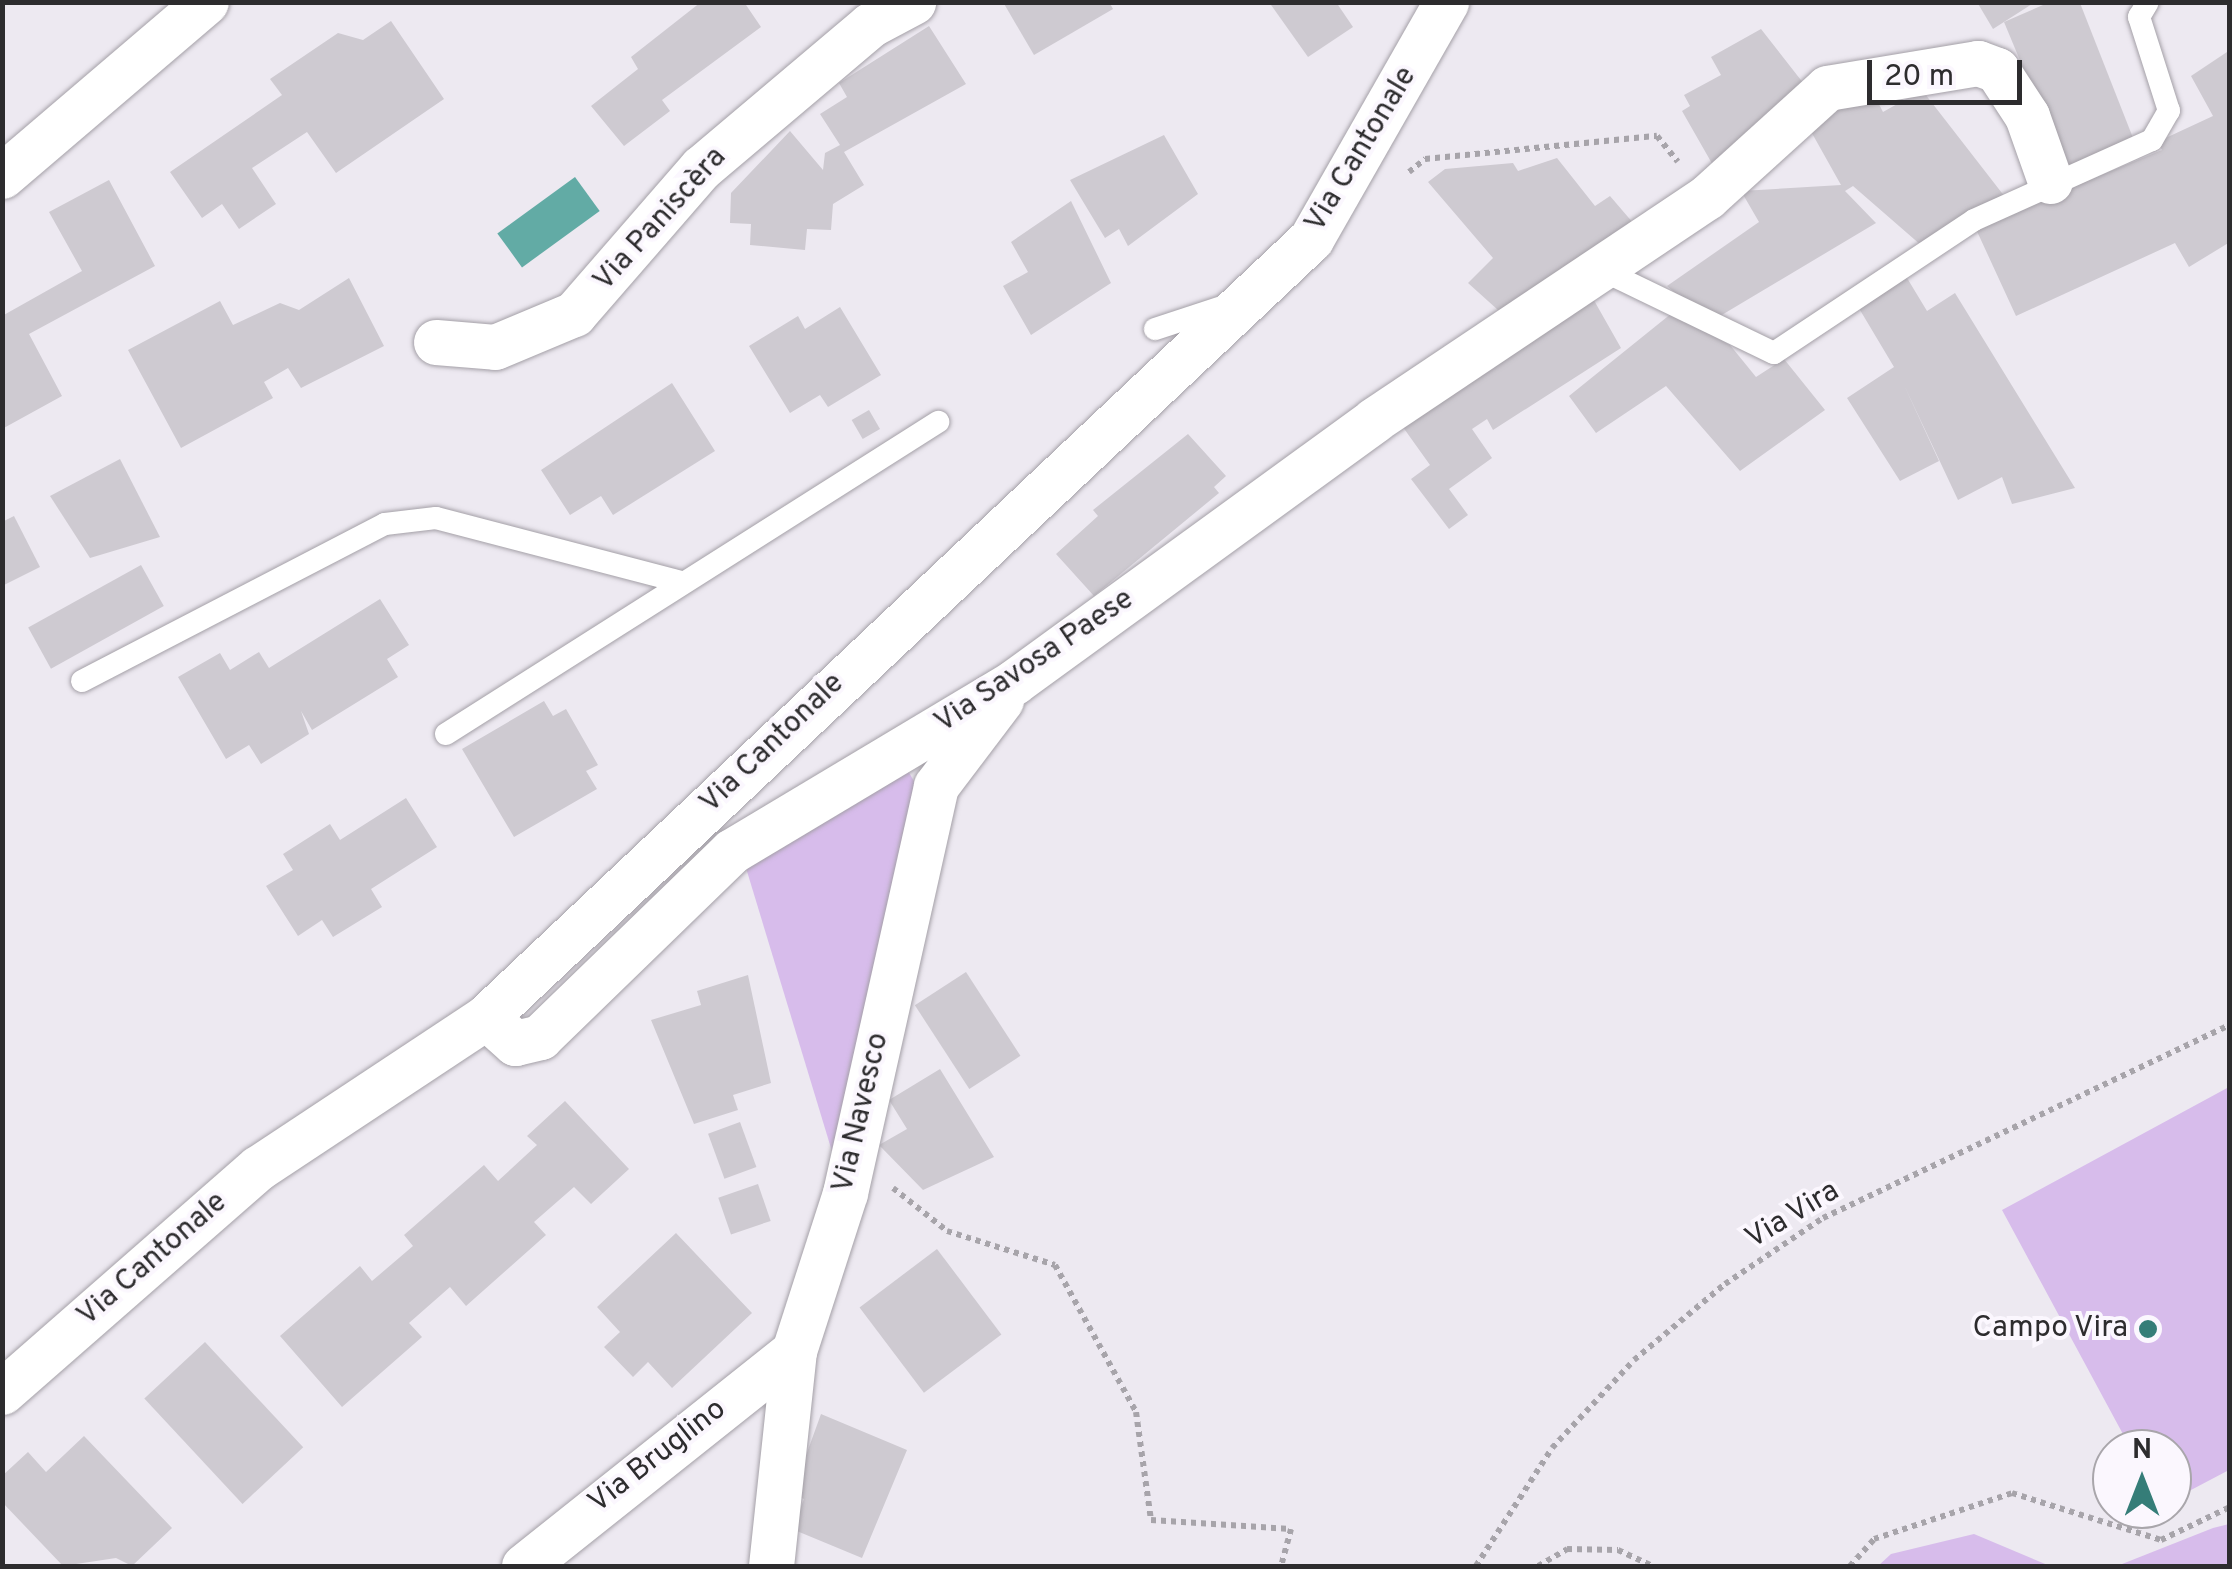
<!DOCTYPE html>
<meta charset="utf-8">
<style>
body{margin:0}
#map{position:relative;width:2232px;height:1569px;overflow:hidden;background:#ede9f1;font-family:Overpass,sans-serif}
div>[style]{position:absolute}
.green>*{inset:0;background:#d7bceb}
.water>*{inset:0;background:#62aba5;transform-origin:0 0}
.building>*{inset:0;background:#cecad1;transform-origin:0 0}
.path>*{height:6px;margin-top:-3px;transform-origin:0;background:repeating-linear-gradient(90deg,#a7a4aa 0 5px,transparent 0 10px)}
.roads{filter:drop-shadow(0 0 2px #a4a0a7) drop-shadow(0 0 2px #a4a0a7)}
.lane>*{height:22px;margin:-11px;padding:0 11px;transform-origin:11px;border-radius:11px;background:#fff}
.street>*{height:45px;margin:-22.5px;padding:0 22.5px;transform-origin:22.5px;border-radius:22.5px;background:#fff}
.dots>*{width:28px;height:28px;translate:-50% -50%;box-sizing:border-box;border:5px solid #fbf7fe;border-radius:50%}
span{translate:-50% -50%;white-space:nowrap;text-align:center;line-height:1.15;-webkit-text-stroke:8px #fbf7fe;paint-order:stroke}
.street-label{font-size:30px;color:#2d2c2e}
.poi-label{font-size:30px;color:#2d2c2e}
.right{translate:-100% -50%;text-align:right}
.frame{position:absolute;inset:0;border:5px solid #2d2c2e;pointer-events:none}
.north{position:absolute;left:2092px;top:1429px;width:100px;height:100px;box-sizing:border-box;background:#fbf7fe;border:2px solid #a9a6ab;border-radius:50%;rotate:0deg;font-size:28px;font-weight:700;line-height:40px;text-align:center;color:#2d2c2e}
.north::after{content:'';display:block;margin:auto;width:35px;height:45px;background:#357d78;clip-path:polygon(50% 0,100% 100%,50% 72%,0 100%)}
.scale{position:absolute;left:1867px;top:60px;width:155px;height:45px;box-sizing:border-box;border:5px solid #2d2c2e;border-top:0;padding-left:12px;font-size:30px;line-height:35px;white-space:nowrap;color:#2d2c2e;-webkit-text-stroke:8px #fbf7fe;paint-order:stroke}
</style>
<div id="map">
<div class="green">
<div style="clip-path:polygon(904px 764px,922px 795px,834px 1158px,746px 868px)"></div>
<div style="clip-path:polygon(2229px 1087px,2229px 1470px,2172px 1500px,2172px 1449px,2131px 1449px,2002px 1210px)"></div>
<div style="clip-path:polygon(2229px 1524px,2229px 1566px,2117px 1566px,2213px 1528px)"></div>
<div style="clip-path:polygon(1974px 1534px,2050px 1566px,1878px 1566px,1891px 1554px)"></div>
</div>
<div class="water">
<div style="left:575px;top:177px;width:42px;height:96px;rotate:54deg"></div>
</div>
<div class="building">
<div style="clip-path:polygon(701px 2px,744px 2px,761px 27px,662px 100px,670px 111px,624px 146px,591px 106px,638px 69px,631px 57px)"></div>
<div style="clip-path:polygon(1003px 2px,1109px 2px,1113px 9px,1034px 55px)"></div>
<div style="clip-path:polygon(1269px 2px,1336px 2px,1353px 27px,1308px 57px)"></div>
<div style="clip-path:polygon(1977px 2px,2035px 2px,1993px 29px)"></div>
<div style="clip-path:polygon(2050px 2px,2080px 3px,2135px 143px,2066px 171px,2004px 22px)"></div>
<div style="clip-path:polygon(391px 21px,444px 99px,336px 173px,307px 132px,252px 168px,276px 204px,239px 229px,222px 204px,202px 218px,170px 172px,282px 95px,270px 79px,338px 33px,363px 40px)"></div>
<div style="clip-path:polygon(929px 26px,966px 84px,844px 152px,864px 185px,833px 204px,831px 230px,807px 229px,805px 250px,750px 245px,751px 224px,730px 223px,731px 193px,790px 131px,823px 170px,825px 153px,840px 145px,820px 114px,847px 97px,839px 83px)"></div>
<div style="clip-path:polygon(1761px 29px,1811px 93px,1714px 167px,1682px 111px,1690px 106px,1684px 95px,1721px 75px,1711px 57px)"></div>
<div style="clip-path:polygon(2230px 50px,2230px 242px,2189px 267px,2175px 243px,2016px 316px,1975px 227px,2162px 150px,2157px 142px,2213px 116px,2191px 76px)"></div>
<div style="clip-path:polygon(1870px 87px,1883px 112px,1922px 90px,2005px 197px,1922px 246px,1853px 186px,1845px 191px,1876px 223px,1710px 322px,1667px 286px,1759px 222px,1741px 191px,1841px 185px,1804px 119px)"></div>
<div style="clip-path:polygon(1164px 135px,1198px 194px,1128px 246px,1119px 229px,1105px 238px,1070px 180px)"></div>
<div style="clip-path:polygon(1557px 158px,1595px 206px,1610px 196px,1634px 224px,1508px 319px,1468px 283px,1493px 258px,1428px 182px,1445px 169px,1513px 163px,1518px 171px)"></div>
<div style="clip-path:polygon(109px 180px,155px 266px,29px 334px,62px 396px,2px 429px,2px 316px,82px 271px,49px 212px)"></div>
<div style="clip-path:polygon(1071px 201px,1111px 283px,1031px 335px,1003px 286px,1028px 272px,1011px 242px)"></div>
<div style="clip-path:polygon(1904px 273px,1927px 311px,1955px 293px,2075px 488px,2012px 504px,2002px 477px,1958px 500px,1904px 385px,1939px 461px,1900px 481px,1847px 398px,1894px 367px,1857px 305px)"></div>
<div style="clip-path:polygon(349px 278px,384px 346px,301px 388px,288px 368px,264px 382px,273px 398px,181px 448px,128px 350px,220px 301px,233px 325px,280px 303px,299px 310px)"></div>
<div style="clip-path:polygon(1587px 288px,1621px 348px,1493px 430px,1487px 419px,1472px 429px,1492px 458px,1449px 489px,1468px 515px,1449px 529px,1411px 479px,1430px 465px,1395px 416px)"></div>
<div style="clip-path:polygon(840px 307px,881px 375px,828px 407px,820px 395px,790px 413px,749px 346px,798px 316px,805px 329px)"></div>
<div style="clip-path:polygon(1672px 313px,1730px 345px,1756px 377px,1784px 359px,1825px 410px,1740px 471px,1666px 386px,1596px 433px,1569px 396px)"></div>
<div style="clip-path:polygon(672px 383px,715px 451px,613px 515px,601px 496px,570px 515px,541px 470px)"></div>
<div style="left:869px;top:410px;width:22px;height:20px;rotate:60deg"></div>
<div style="clip-path:polygon(1188px 434px,1226px 476px,1214px 487px,1219px 493px,1094px 596px,1056px 554px,1098px 516px,1093px 510px)"></div>
<div style="clip-path:polygon(120px 459px,160px 537px,90px 558px,50px 496px)"></div>
<div style="clip-path:polygon(14px 516px,40px 567px,2px 586px,2px 522px)"></div>
<div style="left:141px;top:565px;width:47px;height:129px;rotate:61deg"></div>
<div style="clip-path:polygon(380px 599px,409px 645px,387px 659px,398px 677px,312px 730px,301px 711px,309px 734px,261px 764px,249px 745px,226px 759px,178px 677px,220px 653px,230px 670px,259px 652px,269px 668px)"></div>
<div style="clip-path:polygon(544px 701px,553px 716px,566px 709px,598px 765px,586px 771px,597px 789px,514px 837px,462px 749px)"></div>
<div style="clip-path:polygon(406px 798px,437px 847px,371px 889px,382px 907px,333px 937px,322px 920px,298px 936px,266px 886px,293px 870px,283px 854px,330px 824px,340px 840px)"></div>
<div style="left:966px;top:972px;width:100px;height:61px;rotate:57deg"></div>
<div style="clip-path:polygon(748px 975px,771px 1083px,733px 1095px,738px 1110px,694px 1124px,651px 1020px,701px 1005px,697px 991px)"></div>
<div style="clip-path:polygon(940px 1069px,994px 1157px,923px 1190px,879px 1145px,907px 1129px,889px 1100px)"></div>
<div style="clip-path:polygon(565px 1101px,629px 1169px,591px 1204px,574px 1187px,534px 1222px,546px 1235px,466px 1306px,450px 1287px,409px 1323px,422px 1337px,342px 1407px,280px 1336px,360px 1266px,372px 1281px,413px 1246px,404px 1235px,484px 1165px,498px 1181px,537px 1145px,527px 1136px)"></div>
<div style="left:740px;top:1122px;width:48px;height:34px;rotate:70deg"></div>
<div style="left:758px;top:1184px;width:39px;height:42px;rotate:71deg"></div>
<div style="clip-path:polygon(676px 1233px,752px 1313px,672px 1388px,648px 1362px,633px 1377px,604px 1347px,620px 1332px,597px 1307px)"></div>
<div style="left:937px;top:1249px;width:107px;height:97px;rotate:53deg"></div>
<div style="left:205px;top:1342px;width:144px;height:83px;rotate:47deg"></div>
<div style="clip-path:polygon(821px 1414px,907px 1450px,862px 1558px,792px 1529px,804px 1499px,792px 1494px)"></div>
<div style="clip-path:polygon(84px 1436px,172px 1528px,132px 1566px,116px 1558px,63px 1566px,2px 1502px,2px 1476px,28px 1452px,46px 1472px)"></div>
</div>
<div class="path">
<div style="left:1409px;top:172px;width:21px;rotate:-39deg"></div>
<div style="left:1425px;top:159px;width:233px;rotate:-5.7deg"></div>
<div style="left:1657px;top:136px;width:33px;rotate:51deg"></div>
<div style="left:893px;top:1188px;width:69px;rotate:38.5deg"></div>
<div style="left:947px;top:1231px;width:113px;rotate:17.5deg"></div>
<div style="left:1055px;top:1265px;width:168px;rotate:61.1deg"></div>
<div style="left:1136px;top:1412px;width:109px;rotate:82.1deg"></div>
<div style="left:1151px;top:1520px;width:140px;rotate:3.7deg"></div>
<div style="left:1291px;top:1529px;width:38px;rotate:105deg"></div>
<div style="left:1476px;top:1566px;width:140px;rotate:-57.2deg"></div>
<div style="left:1552px;top:1448px;width:120px;rotate:-47deg"></div>
<div style="left:1634px;top:1360px;width:119px;rotate:-39.9deg"></div>
<div style="left:1725px;top:1284px;width:118px;rotate:-34deg"></div>
<div style="left:1823px;top:1218px;width:450px;rotate:-25.4deg"></div>
<div style="left:1538px;top:1566px;width:34px;rotate:-30deg"></div>
<div style="left:1567px;top:1549px;width:51px;rotate:1.1deg"></div>
<div style="left:1618px;top:1550px;width:38px;rotate:25deg"></div>
<div style="left:1850px;top:1566px;width:36px;rotate:-48deg"></div>
<div style="left:1874px;top:1539px;width:145px;rotate:-18.4deg"></div>
<div style="left:2012px;top:1493px;width:156px;rotate:17.5deg"></div>
<div style="left:2161px;top:1540px;width:76px;rotate:-25.6deg"></div>
</div>
<div class="roads">
<div class="lane">
<div style="left:1600px;top:269px;width:193px;rotate:25.8deg"></div>
<div style="left:1774px;top:353px;width:240px;rotate:-33.6deg"></div>
<div style="left:1974px;top:220px;width:195px;rotate:-24.2deg"></div>
<div style="left:2152px;top:140px;width:34px;rotate:-60deg"></div>
<div style="left:2169px;top:111px;width:99px;rotate:-107.7deg"></div>
<div style="left:2139px;top:17px;width:17px;rotate:-59deg"></div>
<div style="left:1155px;top:329px;width:74px;rotate:-18.2deg"></div>
<div style="left:82px;top:681px;width:341px;rotate:-27.4deg"></div>
<div style="left:385px;top:524px;width:51px;rotate:-6.7deg"></div>
<div style="left:436px;top:518px;width:253px;rotate:14.6deg"></div>
<div style="left:446px;top:734px;width:583px;rotate:-32.38deg"></div>
</div>
<div class="street">
<div style="left:2px;top:176px;width:268px;rotate:-40.5deg"></div>
<div style="left:436px;top:342px;width:59px;rotate:4.8deg"></div>
<div style="left:495px;top:347px;width:86px;rotate:-22.7deg"></div>
<div style="left:574px;top:314px;width:194px;rotate:-49deg"></div>
<div style="left:701px;top:168px;width:221px;rotate:-40.2deg"></div>
<div style="left:870px;top:25px;width:49px;rotate:-28.1deg"></div>
<div style="left:486px;top:1017px;width:39px;rotate:42deg"></div>
<div style="left:515px;top:1043px;width:26px;rotate:-13deg"></div>
<div style="left:540px;top:1037px;width:267px;rotate:-44.1deg"></div>
<div style="left:732px;top:851px;width:329px;rotate:-30.9deg"></div>
<div style="left:1014px;top:682px;width:445px;rotate:-36deg"></div>
<div style="left:1374px;top:420px;width:401px;rotate:-33.8deg"></div>
<div style="left:1707px;top:197px;width:162px;rotate:-42.2deg"></div>
<div style="left:1827px;top:88px;width:153px;rotate:-9.4deg"></div>
<div style="left:1978px;top:63px;width:20px;rotate:20deg"></div>
<div style="left:1997px;top:70px;width:55px;rotate:56.9deg"></div>
<div style="left:2027px;top:116px;width:69px;rotate:70.5deg"></div>
<div style="left:2px;top:1392px;width:340px;rotate:-41.2deg"></div>
<div style="left:258px;top:1168px;width:273px;rotate:-33.5deg"></div>
<div style="left:486px;top:1017px;width:1134px;rotate:-43.32deg"></div>
<div style="left:1311px;top:239px;width:273px;rotate:-60.3deg"></div>
<div style="left:524px;top:1566px;width:345px;rotate:-38.5deg"></div>
<div style="left:771px;top:1566px;width:216px;rotate:-83.9deg"></div>
<div style="left:794px;top:1351px;width:166px;rotate:-72.1deg"></div>
<div style="left:845px;top:1193px;width:417px;rotate:-77.4deg"></div>
<div style="left:936px;top:786px;width:108px;rotate:-52.9deg"></div>
</div>
</div>
<div class="dots">
<div style="left:2148px;top:1329px;background:#357d78"></div>
</div>
<div class="street-label">
<span style="left:1362px;top:150px;rotate:-59deg">Via Cantonale</span>
<span style="left:661px;top:220px;rotate:-48deg">Via Paniscèra</span>
<span style="left:1035px;top:662px;rotate:-34deg">Via Savosa Paese</span>
<span style="left:773px;top:744px;rotate:-44deg">Via Cantonale</span>
<span style="left:862px;top:1113px;rotate:-77deg">Via Navesco</span>
<span style="left:1793px;top:1216px;rotate:-31deg">Via Vira</span>
<span style="left:153px;top:1260px;rotate:-41deg">Via Cantonale</span>
<span style="left:658px;top:1457px;rotate:-38deg">Via Bruglino</span>
</div>
<div class="poi-label">
<span class="right" style="left:2128px;top:1329px">Campo Vira</span>
</div>
<div class="frame"></div>
<div class="north">N</div>
<div class="scale">20 m</div>
</div>
